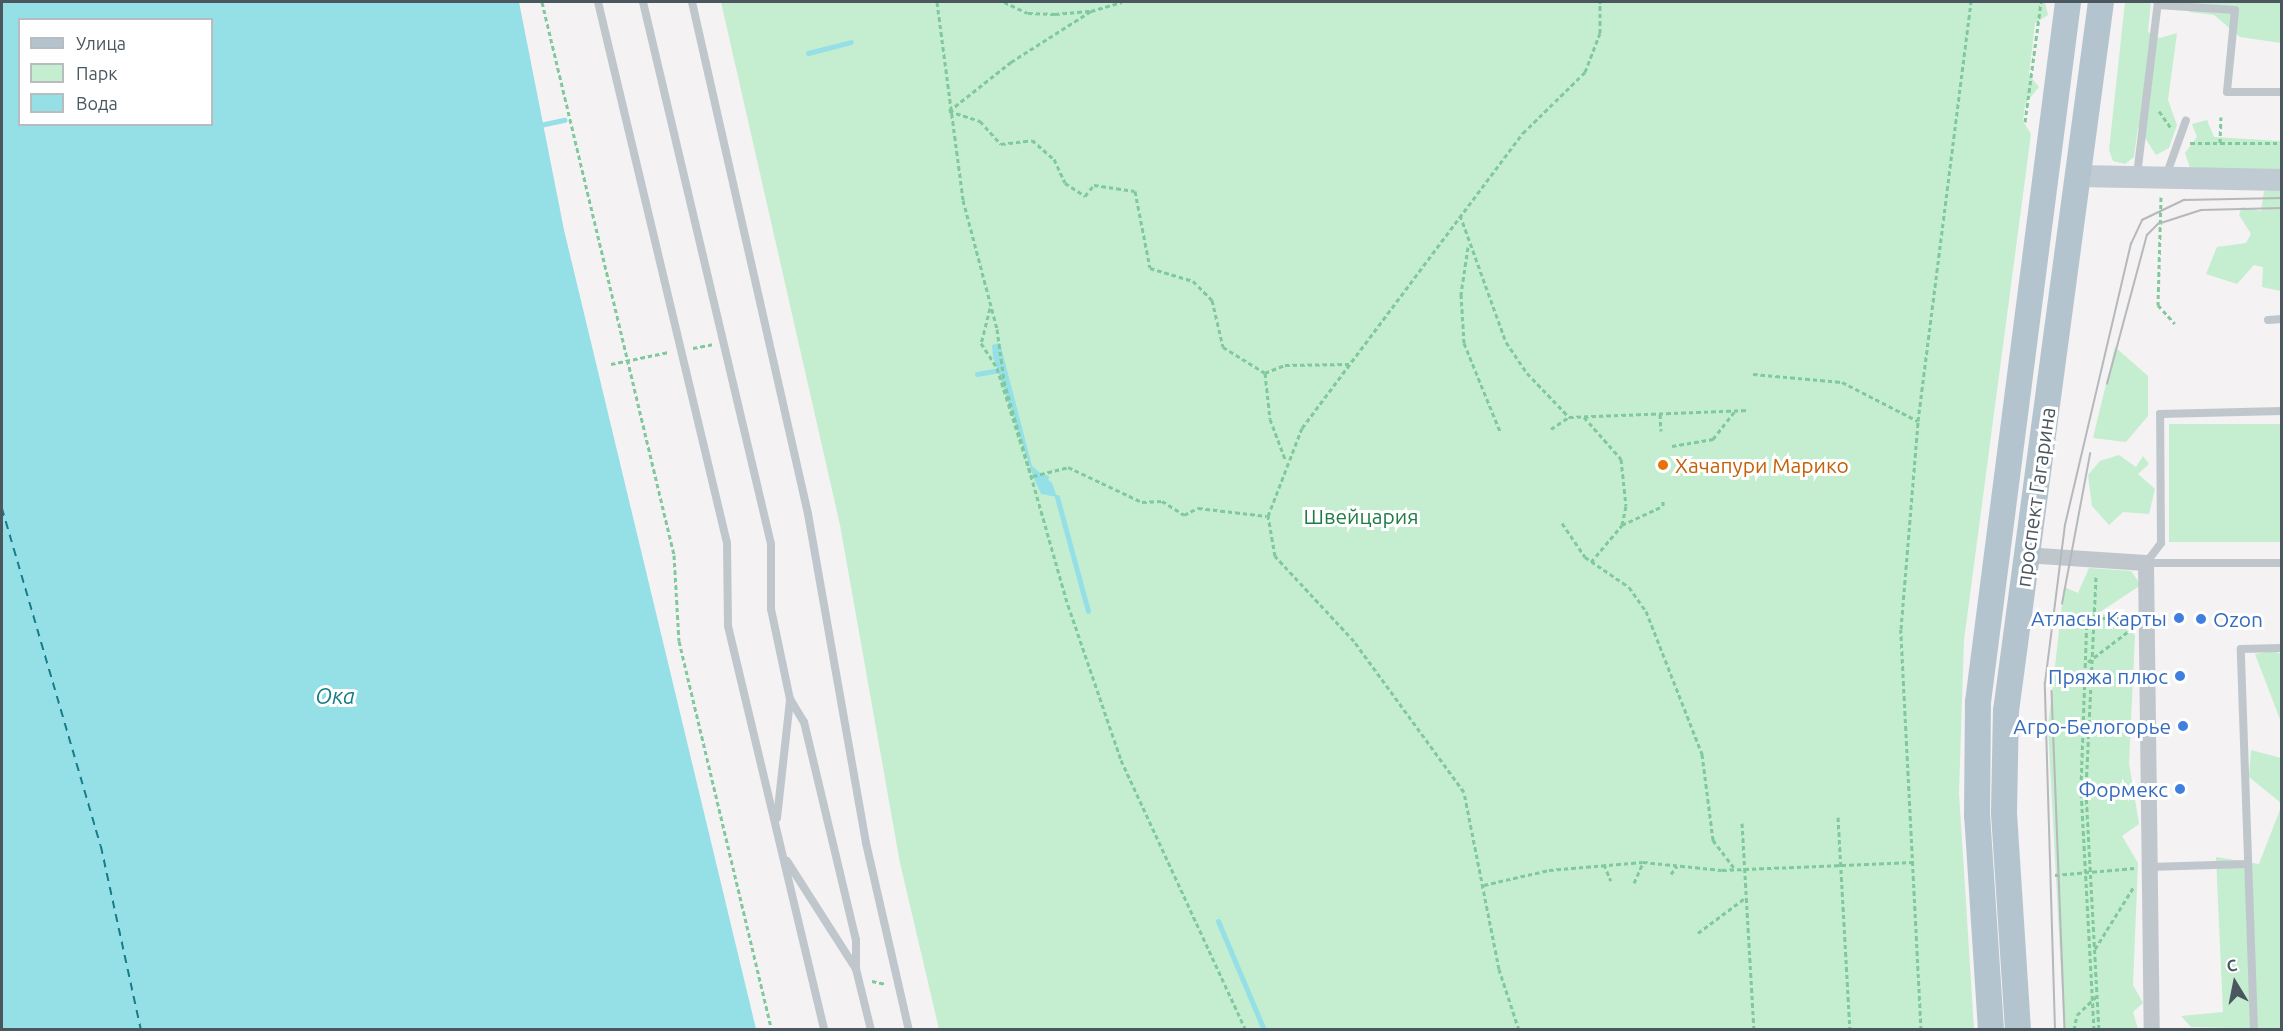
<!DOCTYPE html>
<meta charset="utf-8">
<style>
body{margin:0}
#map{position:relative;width:2283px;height:1031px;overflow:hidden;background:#f4f2f2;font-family:Ubuntu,sans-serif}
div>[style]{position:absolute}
.green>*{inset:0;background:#c5edd0;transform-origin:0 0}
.water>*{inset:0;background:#95dfe7}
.stream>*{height:5px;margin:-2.5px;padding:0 2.5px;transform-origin:2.5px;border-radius:2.5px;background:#95dfe7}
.ferry>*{height:1.5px;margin-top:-0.75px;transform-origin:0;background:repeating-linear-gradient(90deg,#157c88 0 8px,transparent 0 14px)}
.path>*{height:3px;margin-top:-1.5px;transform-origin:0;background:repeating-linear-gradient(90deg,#7fc99d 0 4.5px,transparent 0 7.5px)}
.lane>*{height:8px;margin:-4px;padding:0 4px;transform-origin:4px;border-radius:4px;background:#bfc7cd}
.street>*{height:16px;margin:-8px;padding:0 8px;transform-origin:8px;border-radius:8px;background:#bfc7cd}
.secondary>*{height:22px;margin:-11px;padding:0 11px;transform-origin:11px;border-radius:11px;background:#bfcad2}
.primary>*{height:26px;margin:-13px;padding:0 13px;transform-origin:13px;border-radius:13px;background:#b4c4ce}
.tram>*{height:1.5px;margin:-0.75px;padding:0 0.75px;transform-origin:0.75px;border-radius:0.75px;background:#b5b8bc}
.dots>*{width:16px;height:16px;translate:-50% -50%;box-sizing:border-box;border:3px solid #fff;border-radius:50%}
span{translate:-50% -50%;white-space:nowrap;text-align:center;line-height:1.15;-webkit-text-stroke:6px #fff;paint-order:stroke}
.food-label{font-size:21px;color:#c56008}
.left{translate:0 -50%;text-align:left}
.street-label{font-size:21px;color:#4b575e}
.park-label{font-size:21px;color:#1e7d44}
.shop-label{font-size:21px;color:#366cbe}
.right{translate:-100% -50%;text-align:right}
.water-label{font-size:22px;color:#157c88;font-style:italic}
.frame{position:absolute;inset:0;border:3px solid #4b575e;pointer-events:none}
.legend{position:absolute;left:18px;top:18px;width:195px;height:108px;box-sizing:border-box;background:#fff;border:2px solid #b7bcbf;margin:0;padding:8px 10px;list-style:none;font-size:18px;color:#4b575e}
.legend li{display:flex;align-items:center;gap:12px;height:30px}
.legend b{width:30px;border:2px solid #b7bcbf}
.north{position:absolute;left:2205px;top:953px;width:60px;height:60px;-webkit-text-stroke:4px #fff;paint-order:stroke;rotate:350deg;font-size:16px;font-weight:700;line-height:24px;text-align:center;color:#4b575e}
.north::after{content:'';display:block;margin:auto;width:21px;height:27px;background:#4b575e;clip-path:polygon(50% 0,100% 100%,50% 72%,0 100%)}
</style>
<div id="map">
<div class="green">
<div style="clip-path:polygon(721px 2px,2045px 2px,2048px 15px,2035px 23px,2029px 75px,2039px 87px,2025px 104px,2023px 121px,2031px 134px,1964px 640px,1959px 793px,1974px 1029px,939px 1029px,900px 863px,840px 525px)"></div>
<div style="clip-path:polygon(2125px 2px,2151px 2px,2148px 32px,2160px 38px,2177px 33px,2168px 100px,2177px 125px,2169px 148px,2156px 155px,2138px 127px,2134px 157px,2125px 164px,2113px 161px,2109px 150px)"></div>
<div style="clip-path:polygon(2187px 2px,2281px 2px,2281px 43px,2240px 37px,2214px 15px,2189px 12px)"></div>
<div style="clip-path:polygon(2207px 120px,2214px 137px,2281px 141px,2281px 173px,2191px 171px,2185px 153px,2197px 137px,2192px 124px)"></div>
<div style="clip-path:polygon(2281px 190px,2281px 291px,2262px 287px,2263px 267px,2254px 265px,2237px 284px,2206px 274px,2217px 247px,2246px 243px,2251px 234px,2239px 215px,2242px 207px,2261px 211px,2264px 191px)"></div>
<div style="clip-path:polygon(2115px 347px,2148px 376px,2148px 416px,2126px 442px,2093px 438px)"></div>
<div style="left:2281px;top:424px;width:118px;height:112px;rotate:90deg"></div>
<div style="clip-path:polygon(2119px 455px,2136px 467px,2143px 456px,2149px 464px,2138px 474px,2155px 489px,2149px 514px,2123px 512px,2109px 525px,2092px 506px,2088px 475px,2100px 461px)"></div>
<div style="clip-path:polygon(2089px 568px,2131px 571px,2141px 585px,2100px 612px,2135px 635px,2129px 763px,2139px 824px,2122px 836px,2138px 863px,2133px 985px,2143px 1003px,2133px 1012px,2138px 1029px,2064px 1029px,2048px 727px,2064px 587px,2078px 593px)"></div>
<div style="clip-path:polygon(2273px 651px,2281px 654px,2281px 722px,2255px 654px)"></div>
<div style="clip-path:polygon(2251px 750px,2281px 758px,2281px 803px,2249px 777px)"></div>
<div style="clip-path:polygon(2281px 807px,2281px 1029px,2191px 1027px,2181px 1016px,2223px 1012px,2216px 857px,2259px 864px)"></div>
</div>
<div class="water">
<div style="clip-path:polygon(evenodd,2px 2px,519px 2px,564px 230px,756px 1029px,2px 1029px,2px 2px,20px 20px,212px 20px,212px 124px,20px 124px,20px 20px)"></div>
<div style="clip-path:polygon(1000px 343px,1032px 466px,1052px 483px,1057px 497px,1041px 494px,1033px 476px,993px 357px,992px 345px)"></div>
</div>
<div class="stream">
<div style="left:808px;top:53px;width:44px;rotate:-14.3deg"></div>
<div style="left:540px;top:125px;width:25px;rotate:-12deg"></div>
<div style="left:977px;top:374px;width:23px;rotate:-10deg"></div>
<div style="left:1043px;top:478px;width:3px;rotate:-18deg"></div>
<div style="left:1057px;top:497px;width:118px;rotate:74.8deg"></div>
<div style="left:1218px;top:921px;width:118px;rotate:67.1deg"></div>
</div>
<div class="ferry">
<div style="left:2px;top:508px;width:352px;rotate:73.7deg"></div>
<div style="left:101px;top:846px;width:188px;rotate:77.7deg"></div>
</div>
<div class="path">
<div style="left:542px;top:2px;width:569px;rotate:76.57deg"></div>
<div style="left:674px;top:555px;width:86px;rotate:86.7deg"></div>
<div style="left:679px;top:641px;width:400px;rotate:76.6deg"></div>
<div style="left:937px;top:2px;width:200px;rotate:82.5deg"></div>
<div style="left:963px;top:200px;width:133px;rotate:75.2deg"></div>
<div style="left:997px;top:329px;width:52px;rotate:82.3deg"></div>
<div style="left:1004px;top:381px;width:233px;rotate:74.1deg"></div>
<div style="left:1068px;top:605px;width:164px;rotate:71.1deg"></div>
<div style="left:1121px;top:760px;width:298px;rotate:65.2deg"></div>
<div style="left:1004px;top:2px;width:26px;rotate:25deg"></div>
<div style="left:1028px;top:13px;width:27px;rotate:2deg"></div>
<div style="left:1055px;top:14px;width:36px;rotate:-5deg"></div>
<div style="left:1091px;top:11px;width:32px;rotate:-16deg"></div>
<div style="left:949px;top:111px;width:33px;rotate:18deg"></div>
<div style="left:980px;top:121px;width:31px;rotate:48deg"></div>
<div style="left:1001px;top:144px;width:31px;rotate:-7deg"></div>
<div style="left:1032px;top:140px;width:29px;rotate:41deg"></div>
<div style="left:1054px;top:159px;width:26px;rotate:65deg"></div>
<div style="left:1065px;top:183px;width:24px;rotate:33deg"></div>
<div style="left:1085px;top:196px;width:14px;rotate:-51deg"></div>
<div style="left:1094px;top:185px;width:41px;rotate:8.3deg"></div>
<div style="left:1135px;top:191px;width:78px;rotate:79deg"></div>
<div style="left:1150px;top:268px;width:45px;rotate:16.8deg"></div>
<div style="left:1193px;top:281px;width:27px;rotate:45deg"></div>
<div style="left:1212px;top:300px;width:48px;rotate:76.8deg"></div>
<div style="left:1223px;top:347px;width:49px;rotate:31.8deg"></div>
<div style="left:1265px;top:373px;width:46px;rotate:83.8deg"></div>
<div style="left:1270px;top:419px;width:43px;rotate:69.4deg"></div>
<div style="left:949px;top:111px;width:79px;rotate:-38.3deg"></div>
<div style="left:1011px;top:62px;width:95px;rotate:-32.5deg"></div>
<div style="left:2159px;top:111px;width:21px;rotate:55deg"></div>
<div style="left:2025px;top:122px;width:121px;rotate:-82.4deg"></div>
<div style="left:2190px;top:143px;width:92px"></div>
<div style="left:2220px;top:143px;width:26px;rotate:-88deg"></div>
<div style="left:2161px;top:197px;width:108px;rotate:91.6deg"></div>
<div style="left:2158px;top:305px;width:25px;rotate:48deg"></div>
<div style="left:1460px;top:215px;width:135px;rotate:70.1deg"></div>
<div style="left:1506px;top:342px;width:37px;rotate:56deg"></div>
<div style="left:1527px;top:373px;width:61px;rotate:46.3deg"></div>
<div style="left:1468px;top:247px;width:48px;rotate:98.5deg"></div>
<div style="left:1461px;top:294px;width:49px;rotate:86.5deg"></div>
<div style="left:1464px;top:343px;width:95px;rotate:67.8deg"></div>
<div style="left:990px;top:308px;width:36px;rotate:104deg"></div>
<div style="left:981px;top:343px;width:30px;rotate:57deg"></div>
<div style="left:997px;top:368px;width:116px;rotate:72.5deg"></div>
<div style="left:693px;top:348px;width:20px;rotate:-11deg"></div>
<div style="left:611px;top:364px;width:59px;rotate:-11.7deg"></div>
<div style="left:1265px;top:373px;width:22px;rotate:-22deg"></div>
<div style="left:1285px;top:365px;width:65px;rotate:-0.9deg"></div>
<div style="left:1753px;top:374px;width:89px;rotate:5.1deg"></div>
<div style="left:1842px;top:382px;width:85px;rotate:27.2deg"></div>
<div style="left:1660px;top:414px;width:17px;rotate:87deg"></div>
<div style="left:1584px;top:417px;width:56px;rotate:48.6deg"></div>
<div style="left:1621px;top:459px;width:47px;rotate:83.9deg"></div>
<div style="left:1626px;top:506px;width:19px;rotate:102deg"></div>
<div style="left:1551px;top:429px;width:22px;rotate:-34deg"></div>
<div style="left:1569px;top:417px;width:180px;rotate:-2.2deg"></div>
<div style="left:1672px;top:446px;width:42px;rotate:-9.7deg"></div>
<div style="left:1713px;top:439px;width:36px;rotate:-52deg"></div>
<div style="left:1696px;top:464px;width:46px;rotate:-1.2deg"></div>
<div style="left:1033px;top:476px;width:36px;rotate:-14deg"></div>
<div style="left:1068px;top:467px;width:82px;rotate:25.3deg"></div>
<div style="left:1142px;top:502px;width:20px;rotate:-3deg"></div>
<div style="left:1162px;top:501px;width:26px;rotate:32deg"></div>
<div style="left:1184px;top:515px;width:16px;rotate:-27deg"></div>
<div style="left:1198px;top:508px;width:69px;rotate:6.6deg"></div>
<div style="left:1562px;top:523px;width:41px;rotate:55.9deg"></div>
<div style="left:1585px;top:557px;width:53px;rotate:34.3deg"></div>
<div style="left:1629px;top:587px;width:29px;rotate:55deg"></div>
<div style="left:1646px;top:611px;width:154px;rotate:68.6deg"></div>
<div style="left:1702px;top:754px;width:87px;rotate:82.7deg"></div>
<div style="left:1713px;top:840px;width:35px;rotate:53deg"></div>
<div style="left:1591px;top:562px;width:48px;rotate:-50deg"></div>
<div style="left:1622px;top:525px;width:45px;rotate:-24.9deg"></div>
<div style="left:1663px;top:506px;width:7px;rotate:-90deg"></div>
<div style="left:2096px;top:577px;width:215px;rotate:92.7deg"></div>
<div style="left:2086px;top:792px;width:238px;rotate:86.9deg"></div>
<div style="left:2088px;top:662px;width:53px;rotate:-37.3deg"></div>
<div style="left:1838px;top:817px;width:213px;rotate:86.8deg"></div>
<div style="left:1742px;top:823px;width:207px;rotate:86.7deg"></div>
<div style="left:1604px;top:864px;width:18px;rotate:68deg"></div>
<div style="left:1671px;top:874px;width:10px;rotate:-53deg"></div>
<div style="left:2055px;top:875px;width:80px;rotate:-5deg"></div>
<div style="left:1634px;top:883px;width:22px;rotate:-66deg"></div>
<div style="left:1484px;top:885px;width:67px;rotate:-13deg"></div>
<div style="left:1549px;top:870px;width:94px;rotate:-4.9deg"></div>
<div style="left:1643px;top:862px;width:79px;rotate:5.8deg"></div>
<div style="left:1722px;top:870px;width:192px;rotate:-2.4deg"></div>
<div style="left:1698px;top:933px;width:59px;rotate:-36.7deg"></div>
<div style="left:2095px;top:949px;width:72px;rotate:-58.1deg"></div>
<div style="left:872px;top:981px;width:14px;rotate:12deg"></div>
<div style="left:1712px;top:1028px;width:3px;rotate:45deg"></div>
<div style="left:1519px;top:1030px;width:64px;rotate:-108.2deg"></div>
<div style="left:1499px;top:969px;width:180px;rotate:-101.2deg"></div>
<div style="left:1464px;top:792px;width:187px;rotate:-126.1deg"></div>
<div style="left:1354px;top:641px;width:116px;rotate:-132.9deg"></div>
<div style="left:1275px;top:556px;width:41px;rotate:-99.9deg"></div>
<div style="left:1268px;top:516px;width:94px;rotate:-68.9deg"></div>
<div style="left:1302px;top:428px;width:369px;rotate:-53.2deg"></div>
<div style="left:1523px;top:133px;width:87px;rotate:-44.5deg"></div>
<div style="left:1585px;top:72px;width:42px;rotate:-69deg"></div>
<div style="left:1600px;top:33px;width:31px;rotate:-90deg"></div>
<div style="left:1921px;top:1030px;width:401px;rotate:-92.9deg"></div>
<div style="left:1901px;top:629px;width:209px;rotate:-85.3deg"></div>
<div style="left:1918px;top:421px;width:422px;rotate:-82.8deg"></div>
<div style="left:2074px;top:1030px;width:15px;rotate:-79deg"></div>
<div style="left:2077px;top:1015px;width:28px;rotate:-44deg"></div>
<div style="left:2094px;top:1030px;width:243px;rotate:-93.1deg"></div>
<div style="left:2081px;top:787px;width:169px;rotate:-88deg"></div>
<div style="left:2087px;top:618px;width:42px"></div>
</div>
<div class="lane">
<div style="left:598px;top:2px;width:556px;rotate:76.59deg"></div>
<div style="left:727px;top:543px;width:83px;rotate:89.3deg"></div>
<div style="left:728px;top:626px;width:415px;rotate:76.6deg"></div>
<div style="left:643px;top:2px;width:557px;rotate:76.71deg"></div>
<div style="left:771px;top:544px;width:65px;rotate:90deg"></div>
<div style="left:771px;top:609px;width:92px;rotate:78.1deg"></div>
<div style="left:790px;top:699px;width:27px;rotate:59deg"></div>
<div style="left:804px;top:722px;width:224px;rotate:76.6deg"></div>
<div style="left:856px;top:940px;width:29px;rotate:90deg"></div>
<div style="left:856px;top:969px;width:63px;rotate:76.2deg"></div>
<div style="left:692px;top:2px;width:525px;rotate:77.23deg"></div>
<div style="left:808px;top:514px;width:334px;rotate:80deg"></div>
<div style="left:866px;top:843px;width:192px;rotate:77.1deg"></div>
<div style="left:2158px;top:5px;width:77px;rotate:3.7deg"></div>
<div style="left:2235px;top:10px;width:82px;rotate:95.6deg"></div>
<div style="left:2227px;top:92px;width:55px"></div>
<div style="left:2137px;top:175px;width:174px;rotate:-83.1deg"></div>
<div style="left:2166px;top:176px;width:59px;rotate:-70.3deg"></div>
<div style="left:2268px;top:320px;width:14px;rotate:-4deg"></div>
<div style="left:2146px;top:563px;width:25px;rotate:-53deg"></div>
<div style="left:2161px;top:543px;width:129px;rotate:-90.4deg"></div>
<div style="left:2160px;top:414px;width:122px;rotate:-1.4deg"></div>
<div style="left:2146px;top:563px;width:136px"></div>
<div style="left:777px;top:818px;width:119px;rotate:-83.7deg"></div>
<div style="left:787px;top:861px;width:128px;rotate:57.4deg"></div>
<div style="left:2149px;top:867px;width:99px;rotate:-1.7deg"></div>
<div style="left:2254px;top:1030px;width:381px;rotate:-92deg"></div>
<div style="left:2241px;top:649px;width:41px;rotate:-1.4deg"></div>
</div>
<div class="street">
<div style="left:2026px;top:555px;width:120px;rotate:3.8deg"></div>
<div style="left:2146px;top:563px;width:467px;rotate:89.3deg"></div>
</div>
<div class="secondary">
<div style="left:2080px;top:176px;width:202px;rotate:1.1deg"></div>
</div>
<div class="primary">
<div style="left:1991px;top:1030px;width:215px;rotate:-93.7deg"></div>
<div style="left:1977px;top:815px;width:113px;rotate:-89.5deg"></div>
<div style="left:1978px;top:702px;width:706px;rotate:-82.67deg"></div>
<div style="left:2018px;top:1030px;width:218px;rotate:-93.7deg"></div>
<div style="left:2004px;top:812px;width:101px;rotate:-88.9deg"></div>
<div style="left:2006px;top:711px;width:715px;rotate:-82.37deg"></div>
</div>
<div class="tram">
<div style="left:2107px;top:384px;width:154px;rotate:-75deg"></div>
<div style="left:2147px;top:235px;width:16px;rotate:-45deg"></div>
<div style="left:2158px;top:224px;width:45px;rotate:-18deg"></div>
<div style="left:2201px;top:210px;width:81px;rotate:-1.4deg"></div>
<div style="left:2062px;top:604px;width:153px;rotate:-79.4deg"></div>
<div style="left:2052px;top:691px;width:339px;rotate:87.8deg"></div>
<div style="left:2055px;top:1030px;width:347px;rotate:-91.7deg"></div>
<div style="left:2045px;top:683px;width:159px;rotate:-82.8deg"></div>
<div style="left:2065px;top:525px;width:289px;rotate:-76.8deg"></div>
<div style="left:2131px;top:244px;width:26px;rotate:-65deg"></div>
<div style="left:2142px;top:220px;width:47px;rotate:-25.5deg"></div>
<div style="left:2184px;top:200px;width:98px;rotate:-1.2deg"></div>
</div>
<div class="dots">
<div style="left:1663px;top:465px;background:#e8710a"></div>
<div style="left:2179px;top:618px;background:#3f7fe0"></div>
<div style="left:2201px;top:619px;background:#3f7fe0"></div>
<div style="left:2180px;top:676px;background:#3f7fe0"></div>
<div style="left:2183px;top:726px;background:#3f7fe0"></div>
<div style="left:2180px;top:789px;background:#3f7fe0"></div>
</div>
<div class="food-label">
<span class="left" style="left:1675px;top:465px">Хачапури Марико</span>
</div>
<div class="street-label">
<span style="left:2035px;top:497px;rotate:-82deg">проспект Гагарина</span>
</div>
<div class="park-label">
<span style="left:1361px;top:516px">Швейцария</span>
</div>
<div class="shop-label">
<span class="right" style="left:2167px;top:618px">Атласы Карты</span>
<span class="left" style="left:2213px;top:619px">Ozon</span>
<span class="right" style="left:2168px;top:676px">Пряжа плюс</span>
<span class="right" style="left:2171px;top:726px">Агро-Белогорье</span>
<span class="right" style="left:2168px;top:789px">Формекс</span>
</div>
<div class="water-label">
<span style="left:335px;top:696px">Ока</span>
</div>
<div class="frame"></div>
<ul class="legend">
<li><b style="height:8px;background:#b4c4ce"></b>Улица</li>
<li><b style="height:16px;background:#c5edd0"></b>Парк</li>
<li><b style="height:16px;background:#95dfe7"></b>Вода</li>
</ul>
<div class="north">С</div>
</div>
